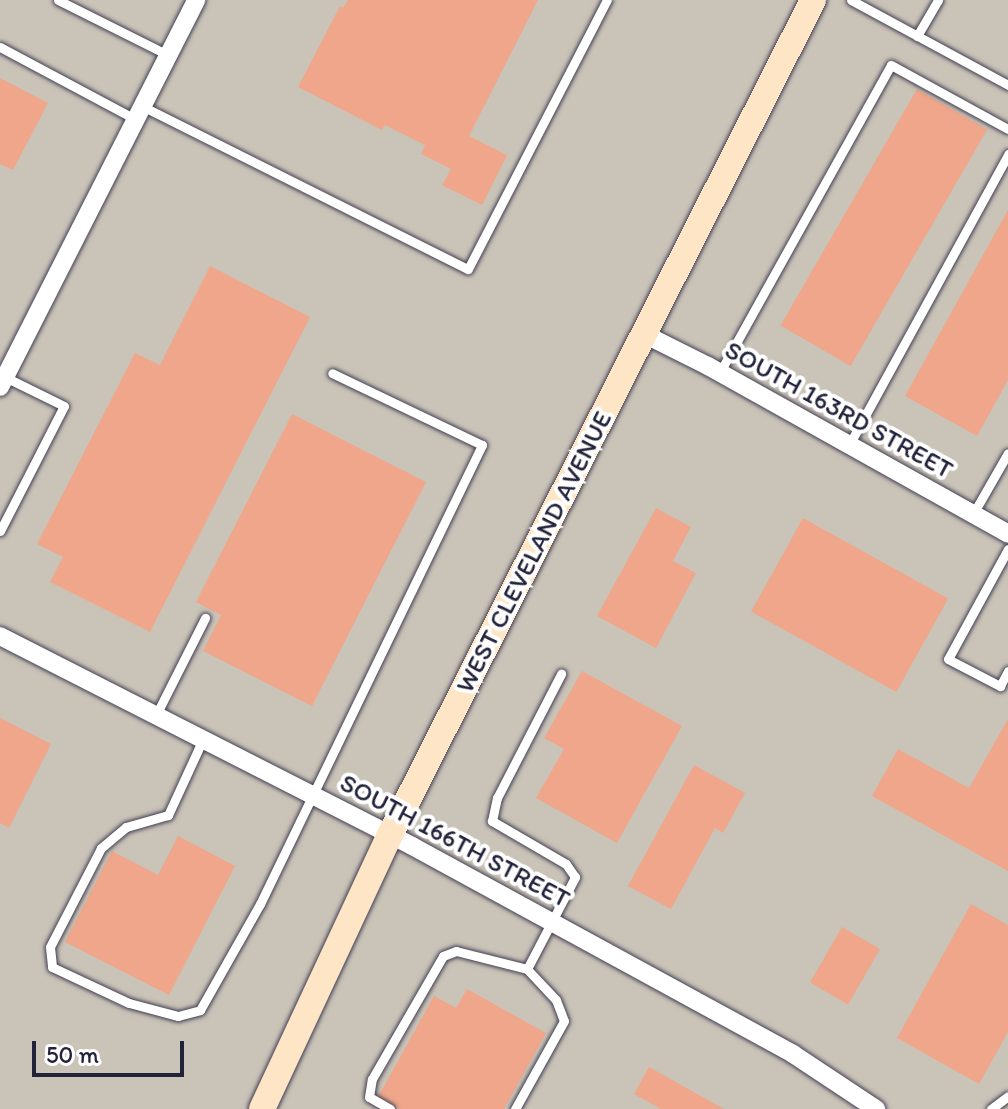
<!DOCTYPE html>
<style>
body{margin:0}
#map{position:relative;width:1008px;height:1109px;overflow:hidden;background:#f9eada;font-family:Itim,sans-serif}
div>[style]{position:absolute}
.industrial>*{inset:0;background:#cac3b8;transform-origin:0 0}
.building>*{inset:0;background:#efa68a;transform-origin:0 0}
.roads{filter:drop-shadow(0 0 2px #424053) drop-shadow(0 0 2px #424053)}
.service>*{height:9px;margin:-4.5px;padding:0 4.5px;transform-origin:4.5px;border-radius:4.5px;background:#fff}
.minor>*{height:18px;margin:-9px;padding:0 9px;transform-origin:9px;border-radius:9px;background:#fff}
.secondary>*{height:26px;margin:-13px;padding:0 13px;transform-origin:13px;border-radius:13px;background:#fde5c5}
span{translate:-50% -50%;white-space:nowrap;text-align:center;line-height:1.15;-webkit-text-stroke:8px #fff;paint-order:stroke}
.street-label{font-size:26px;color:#22223b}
.scale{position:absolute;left:32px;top:1041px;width:152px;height:36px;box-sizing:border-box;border:4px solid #22223b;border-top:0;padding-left:10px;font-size:24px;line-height:28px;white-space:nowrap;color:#22223b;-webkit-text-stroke:6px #fff;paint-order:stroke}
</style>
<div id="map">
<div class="industrial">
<div style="left:0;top:0;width:1008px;height:1109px"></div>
</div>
<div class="building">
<div style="clip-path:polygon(348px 0,538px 0,469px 136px,507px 155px,482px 205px,442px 185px,451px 169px,421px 154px,425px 145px,385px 125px,382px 130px,298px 87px,340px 6px,343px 8px)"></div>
<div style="clip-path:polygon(0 78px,48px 103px,13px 170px,0 164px)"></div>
<div style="left:917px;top:89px;width:81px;height:273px;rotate:30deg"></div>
<div style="clip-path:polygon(1008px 210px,1008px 380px,977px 436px,905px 396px)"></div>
<div style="clip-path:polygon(210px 266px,310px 317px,150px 632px,50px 582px,63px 557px,37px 544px,135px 353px,160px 365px)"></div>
<div style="clip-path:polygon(292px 414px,426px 482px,312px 706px,203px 651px,221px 615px,196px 602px)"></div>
<div style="clip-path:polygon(656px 508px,691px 527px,673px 561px,696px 573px,656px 648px,597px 616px)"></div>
<div style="left:803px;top:518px;width:166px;height:107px;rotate:29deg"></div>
<div style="clip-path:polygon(582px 671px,682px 726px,617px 843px,536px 798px,564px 749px,544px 738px)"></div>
<div style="clip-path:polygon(0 718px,51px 744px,9px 828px,0 823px)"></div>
<div style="clip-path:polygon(1008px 719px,1008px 871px,872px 796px,898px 749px,969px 788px)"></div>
<div style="clip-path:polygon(694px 765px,745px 793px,723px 833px,715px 828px,671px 909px,628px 886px)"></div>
<div style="clip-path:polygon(178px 836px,235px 866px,169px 995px,65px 942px,112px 851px,158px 875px)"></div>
<div style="clip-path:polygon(971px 904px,1008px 925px,1008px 1032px,979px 1084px,897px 1038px)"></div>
<div style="left:842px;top:927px;width:44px;height:64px;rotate:30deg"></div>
<div style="clip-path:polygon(467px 989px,546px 1033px,504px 1109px,400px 1109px,378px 1097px,434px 996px,456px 1008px)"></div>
<div style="clip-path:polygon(649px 1067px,724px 1109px,661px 1109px,634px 1094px)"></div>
</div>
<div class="roads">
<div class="service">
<div style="left:58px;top:0;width:123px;rotate:26.6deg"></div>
<div style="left:851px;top:0;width:179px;rotate:28.4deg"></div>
<div style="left:917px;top:36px;width:42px;rotate:-59.7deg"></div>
<div style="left:0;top:47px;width:153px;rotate:28.1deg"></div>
<div style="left:142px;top:106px;width:364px;rotate:26.6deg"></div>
<div style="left:468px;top:269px;width:303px;rotate:-62.7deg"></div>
<div style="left:720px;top:372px;width:351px;rotate:-60.9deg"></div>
<div style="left:891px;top:65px;width:133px;rotate:28.7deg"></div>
<div style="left:849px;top:445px;width:332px;rotate:-61.3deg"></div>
<div style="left:973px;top:514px;width:70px;rotate:-60.2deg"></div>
<div style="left:0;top:531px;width:140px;rotate:-62.9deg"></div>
<div style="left:64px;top:406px;width:66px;rotate:-153.8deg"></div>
<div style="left:1008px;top:549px;width:125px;rotate:118.6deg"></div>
<div style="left:948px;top:659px;width:59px;rotate:27.4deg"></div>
<div style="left:1000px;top:686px;width:17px;rotate:-62deg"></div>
<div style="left:156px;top:715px;width:109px;rotate:-63.2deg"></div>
<div style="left:203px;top:739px;width:84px;rotate:114.7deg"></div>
<div style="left:168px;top:815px;width:44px;rotate:164.1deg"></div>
<div style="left:126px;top:827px;width:33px;rotate:140deg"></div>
<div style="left:101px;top:848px;width:111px;rotate:117.3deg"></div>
<div style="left:50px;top:947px;width:20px;rotate:84deg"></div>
<div style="left:52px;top:967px;width:85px;rotate:25.1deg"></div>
<div style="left:129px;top:1003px;width:51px;rotate:14.9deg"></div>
<div style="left:178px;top:1016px;width:23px;rotate:-15deg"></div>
<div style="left:200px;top:1010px;width:122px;rotate:-60.5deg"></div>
<div style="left:260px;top:904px;width:510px;rotate:-64.19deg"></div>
<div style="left:482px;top:445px;width:166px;rotate:-154.4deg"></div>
<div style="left:527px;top:969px;width:104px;rotate:-62.4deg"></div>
<div style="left:575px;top:877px;width:16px;rotate:-125deg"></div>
<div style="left:566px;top:864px;width:86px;rotate:-149.8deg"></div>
<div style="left:492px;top:821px;width:24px;rotate:-78deg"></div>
<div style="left:497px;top:798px;width:140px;rotate:-62.7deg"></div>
<div style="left:390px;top:1109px;width:24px;rotate:-150deg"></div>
<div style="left:369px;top:1097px;width:18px;rotate:-81deg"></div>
<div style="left:372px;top:1079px;width:142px;rotate:-60deg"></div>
<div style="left:443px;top:956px;width:14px;rotate:-21deg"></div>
<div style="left:456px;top:951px;width:73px;rotate:14.2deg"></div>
<div style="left:527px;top:969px;width:42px;rotate:46.9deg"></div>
<div style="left:556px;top:1000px;width:22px;rotate:69deg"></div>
<div style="left:564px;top:1021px;width:101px;rotate:119.1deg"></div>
<div style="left:991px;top:1109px;width:21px;rotate:-37deg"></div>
</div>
<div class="minor">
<div style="left:644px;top:334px;width:72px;rotate:26.6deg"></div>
<div style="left:708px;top:366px;width:344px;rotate:29.2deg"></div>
<div style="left:0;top:387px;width:434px;rotate:-63.1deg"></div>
<div style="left:0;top:636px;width:462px;rotate:27deg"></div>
<div style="left:412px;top:846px;width:434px;rotate:28.6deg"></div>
<div style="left:793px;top:1054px;width:100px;rotate:33.5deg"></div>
</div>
<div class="secondary">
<div style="left:262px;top:1109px;width:302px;rotate:-65deg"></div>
<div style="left:390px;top:835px;width:936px;rotate:-63.13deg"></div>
</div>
</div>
<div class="street-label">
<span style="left:839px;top:410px;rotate:29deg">SOUTH 163RD STREET</span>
<span style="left:534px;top:552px;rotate:-63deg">WEST CLEVELAND AVENUE</span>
<span style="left:455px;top:841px;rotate:28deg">SOUTH 166TH STREET</span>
</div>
<div class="scale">50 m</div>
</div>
